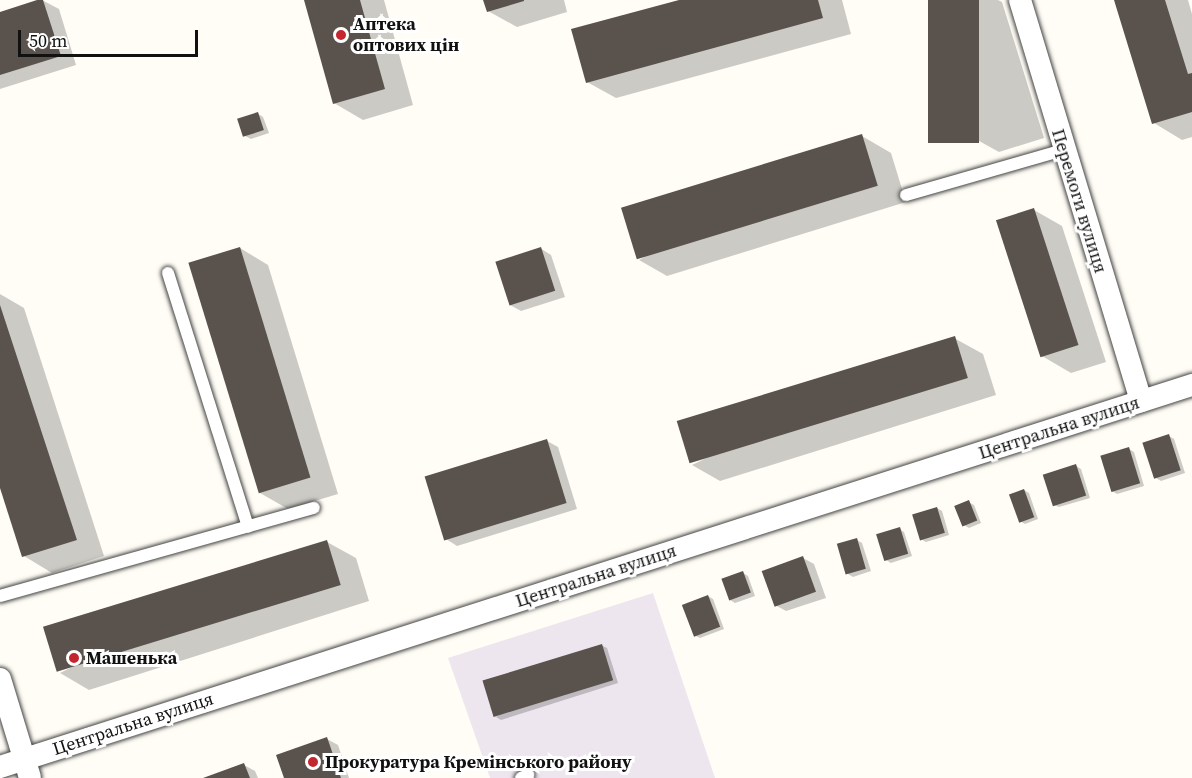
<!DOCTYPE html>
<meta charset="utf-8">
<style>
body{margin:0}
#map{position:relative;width:1192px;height:778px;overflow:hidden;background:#fffdf5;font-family:"Source Serif 4",serif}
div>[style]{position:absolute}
.industrial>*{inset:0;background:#eee6ef}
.shadow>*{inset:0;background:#0003}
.building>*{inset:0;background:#5a524d;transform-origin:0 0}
.roads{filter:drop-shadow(0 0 2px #444) drop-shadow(0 0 2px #444)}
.lane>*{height:12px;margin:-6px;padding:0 6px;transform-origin:6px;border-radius:6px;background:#fff}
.street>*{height:22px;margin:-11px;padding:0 11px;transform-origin:11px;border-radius:11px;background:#fff}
.dots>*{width:16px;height:16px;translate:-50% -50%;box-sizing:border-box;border:3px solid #fff;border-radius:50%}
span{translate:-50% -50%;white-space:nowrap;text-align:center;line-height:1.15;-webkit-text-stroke:6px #fff;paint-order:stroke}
.poi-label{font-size:18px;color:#111;font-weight:700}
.left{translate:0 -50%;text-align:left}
.street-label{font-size:18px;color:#111}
.scale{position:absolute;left:18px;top:30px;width:180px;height:27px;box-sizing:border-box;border:3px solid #111;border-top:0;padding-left:8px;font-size:18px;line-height:21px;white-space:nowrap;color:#111;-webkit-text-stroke:4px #fff;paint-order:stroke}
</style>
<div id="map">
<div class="industrial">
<div style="clip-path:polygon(653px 593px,715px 778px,490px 778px,448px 658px)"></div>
</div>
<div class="shadow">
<div style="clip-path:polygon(42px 0,59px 9px,76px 65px,0 89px,0 13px)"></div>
<div style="clip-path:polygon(305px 0,384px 0,413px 105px,363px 120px,334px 103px)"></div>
<div style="clip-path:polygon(485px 0,564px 0,567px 12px,517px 27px,488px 11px)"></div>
<div style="clip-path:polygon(685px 0,842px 0,851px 34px,616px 98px,587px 82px)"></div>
<div style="clip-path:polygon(929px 0,998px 0,1002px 2px,1044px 138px,999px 152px,970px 136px)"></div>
<div style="clip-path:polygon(1116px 0,1188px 0,1192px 14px,1192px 137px,1182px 140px,1154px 123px)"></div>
<div style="clip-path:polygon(258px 114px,263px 117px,269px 133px,251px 139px,245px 136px)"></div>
<div style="clip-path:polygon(862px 136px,891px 153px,906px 202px,667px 276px,639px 260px)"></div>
<div style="clip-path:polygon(1034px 210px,1062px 226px,1106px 362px,1071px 373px,1042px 356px)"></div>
<div style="clip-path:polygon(240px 248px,268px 265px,338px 494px,288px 509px,260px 493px)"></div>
<div style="clip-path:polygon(540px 248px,551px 255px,565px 297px,521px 311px,510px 305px)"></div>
<div style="clip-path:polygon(0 294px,24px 308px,104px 556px,52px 573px,24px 556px,0 483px)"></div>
<div style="clip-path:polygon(954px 338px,983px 354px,996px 395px,720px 481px,692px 465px)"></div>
<div style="clip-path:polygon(1169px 436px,1174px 439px,1185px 473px,1161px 481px,1156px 478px)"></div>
<div style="clip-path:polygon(547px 441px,558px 447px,577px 509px,457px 546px,446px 539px)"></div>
<div style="clip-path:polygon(1129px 449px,1134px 452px,1144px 486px,1117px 494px,1112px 491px)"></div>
<div style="clip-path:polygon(1076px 466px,1081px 469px,1090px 498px,1059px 507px,1054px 505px)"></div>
<div style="clip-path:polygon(1024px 490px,1029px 493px,1038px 519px,1025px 524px,1020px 521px)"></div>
<div style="clip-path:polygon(968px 502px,974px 505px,981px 523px,969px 528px,964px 525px)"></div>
<div style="clip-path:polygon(937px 508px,942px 511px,949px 535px,926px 542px,921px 539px)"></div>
<div style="clip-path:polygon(899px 529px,904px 532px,912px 556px,891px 563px,886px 560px)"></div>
<div style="clip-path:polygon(857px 540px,862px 543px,871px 571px,853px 577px,848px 574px)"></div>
<div style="clip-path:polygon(327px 542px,356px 558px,369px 601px,89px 690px,60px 673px)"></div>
<div style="clip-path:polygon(803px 558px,814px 564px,826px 598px,786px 611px,775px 605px)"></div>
<div style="clip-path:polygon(743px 573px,748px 576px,755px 596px,735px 603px,730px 600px)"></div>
<div style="clip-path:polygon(708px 596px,713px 599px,724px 629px,700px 638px,694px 635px)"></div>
<div style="clip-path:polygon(601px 645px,607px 648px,618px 683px,501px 720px,496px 717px)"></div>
<div style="clip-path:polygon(327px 739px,338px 745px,349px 778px,286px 778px)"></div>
<div style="clip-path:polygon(244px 765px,255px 771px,258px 778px,206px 778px)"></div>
</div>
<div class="building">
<div style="clip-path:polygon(37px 0,43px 0,61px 56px,0 75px,0 12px)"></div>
<div style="clip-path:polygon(304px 0,360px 0,385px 89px,333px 104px)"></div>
<div style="clip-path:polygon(483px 0,524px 0,524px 1px,487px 12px)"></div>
<div style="clip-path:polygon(679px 0,818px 0,823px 18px,586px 83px,571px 29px)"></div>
<div style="left:928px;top:0;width:51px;height:143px"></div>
<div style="clip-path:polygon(1114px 0,1165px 0,1188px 74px,1192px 73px,1192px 112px,1152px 124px)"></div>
<div style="left:258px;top:112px;width:19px;height:22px;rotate:72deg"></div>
<div style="left:862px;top:134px;width:54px;height:252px;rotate:73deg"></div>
<div style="left:1034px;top:208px;width:144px;height:40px;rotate:72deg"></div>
<div style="left:240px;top:247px;width:241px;height:54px;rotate:73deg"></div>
<div style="left:541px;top:247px;width:46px;height:48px;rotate:72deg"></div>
<div style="clip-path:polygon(0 305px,77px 540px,22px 557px,0 488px)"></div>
<div style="left:955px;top:336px;width:44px;height:291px;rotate:73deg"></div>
<div style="left:1169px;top:434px;width:38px;height:28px;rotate:72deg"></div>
<div style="left:547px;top:439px;width:67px;height:128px;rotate:73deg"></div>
<div style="left:1129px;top:447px;width:38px;height:30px;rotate:73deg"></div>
<div style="left:1076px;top:464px;width:33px;height:35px;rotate:72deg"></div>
<div style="left:1024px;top:489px;width:30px;height:16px;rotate:70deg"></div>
<div style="left:969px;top:500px;width:22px;height:16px;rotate:68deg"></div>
<div style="left:937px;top:507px;width:27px;height:26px;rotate:73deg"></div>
<div style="left:900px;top:527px;width:28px;height:25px;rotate:73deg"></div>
<div style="left:857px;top:538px;width:32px;height:21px;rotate:74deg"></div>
<div style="left:327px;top:540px;width:47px;height:297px;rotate:73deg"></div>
<div style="left:803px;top:556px;width:38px;height:44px;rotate:70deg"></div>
<div style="left:743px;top:571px;width:23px;height:23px;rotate:70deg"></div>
<div style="left:708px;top:595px;width:34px;height:28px;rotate:69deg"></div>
<div style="left:602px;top:644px;width:38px;height:125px;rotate:73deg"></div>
<div style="clip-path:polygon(327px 737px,341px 778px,284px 778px,276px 755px)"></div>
<div style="clip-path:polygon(244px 763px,250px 778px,203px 778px)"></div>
</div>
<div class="roads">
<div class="lane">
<div style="left:906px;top:195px;width:163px;rotate:-16deg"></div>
<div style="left:168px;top:273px;width:266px;rotate:72.5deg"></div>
<div style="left:0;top:596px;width:326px;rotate:-15.7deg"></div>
<div style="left:521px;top:778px;width:8px;rotate:-23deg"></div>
</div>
<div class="street">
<div style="left:1020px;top:0;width:419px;rotate:73.2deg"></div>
<div style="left:0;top:679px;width:103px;rotate:73.1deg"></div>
<div style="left:0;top:767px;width:1252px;rotate:-17.77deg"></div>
</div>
</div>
<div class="dots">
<div style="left:341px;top:35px;background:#c4262e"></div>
<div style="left:74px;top:658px;background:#c4262e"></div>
<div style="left:313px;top:762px;background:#c4262e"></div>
</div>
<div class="poi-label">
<span class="left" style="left:353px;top:35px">Аптека<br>оптових цін</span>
<span class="left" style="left:86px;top:658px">Машенька</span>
<span class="left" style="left:325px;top:762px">Прокуратура Кремінського району</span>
</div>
<div class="street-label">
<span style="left:1079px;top:201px;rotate:73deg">Перемоги вулиця</span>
<span style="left:1059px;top:428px;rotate:-18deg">Центральна вулиця</span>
<span style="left:596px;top:576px;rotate:-18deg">Центральна вулиця</span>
<span style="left:133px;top:724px;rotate:-18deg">Центральна вулиця</span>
</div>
<div class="scale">50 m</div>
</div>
